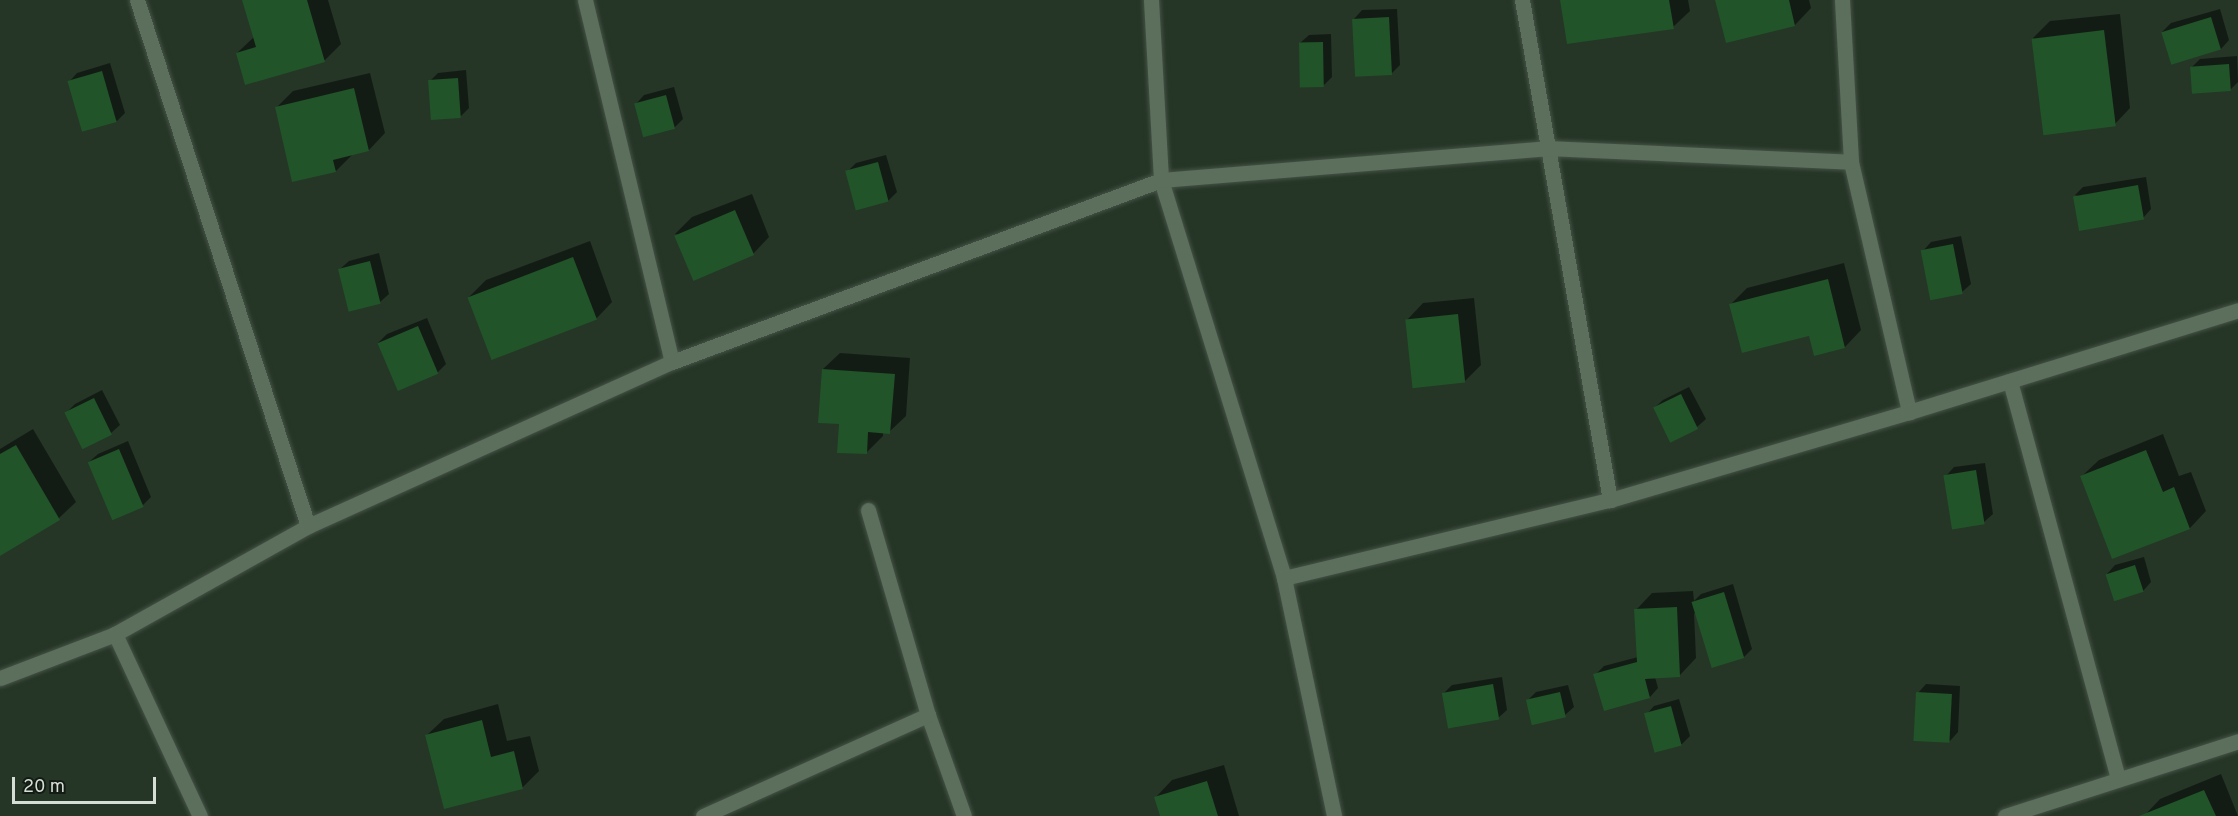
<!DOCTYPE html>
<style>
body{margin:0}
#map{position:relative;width:2238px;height:816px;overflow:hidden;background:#253526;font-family:Overpass,sans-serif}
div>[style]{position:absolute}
.shadow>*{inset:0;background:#0007}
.building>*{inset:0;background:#215428;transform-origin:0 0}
.roads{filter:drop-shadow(0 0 2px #455346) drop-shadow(0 0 2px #455346)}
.lane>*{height:15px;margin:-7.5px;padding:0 7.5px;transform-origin:7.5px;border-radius:7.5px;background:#5c6f5d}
.street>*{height:15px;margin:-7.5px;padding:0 7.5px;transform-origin:7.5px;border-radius:7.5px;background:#5c6f5d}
span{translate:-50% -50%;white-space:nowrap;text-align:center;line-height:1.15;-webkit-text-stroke:4.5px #131b14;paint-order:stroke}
.scale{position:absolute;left:12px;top:777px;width:144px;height:27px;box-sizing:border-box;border:3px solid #d4ded4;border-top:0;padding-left:8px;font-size:18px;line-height:21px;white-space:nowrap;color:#d4ded4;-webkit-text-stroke:4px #131b14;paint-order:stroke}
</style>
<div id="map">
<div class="shadow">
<div style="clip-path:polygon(243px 0,328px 0,341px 44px,325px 60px,237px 53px,254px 37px)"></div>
<div style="clip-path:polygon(1561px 0,1688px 0,1690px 11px,1673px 27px)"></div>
<div style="clip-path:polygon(1717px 0,1809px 0,1811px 8px,1795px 25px)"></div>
<div style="clip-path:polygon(1397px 9px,1400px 65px,1391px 74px,1354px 19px,1362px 10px)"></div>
<div style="clip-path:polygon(2220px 9px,2229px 40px,2221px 49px,2171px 63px,2162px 32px,2171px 23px)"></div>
<div style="clip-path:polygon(2120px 14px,2130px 108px,2114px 125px,2033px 38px,2050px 21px)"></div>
<div style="clip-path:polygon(1331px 34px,1332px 77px,1324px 85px,1300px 43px,1309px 35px)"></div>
<div style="clip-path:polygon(2237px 56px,2238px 82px,2230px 90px,2192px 67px,2200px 59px)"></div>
<div style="clip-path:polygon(110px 63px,125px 113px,117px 121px,69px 82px,77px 73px)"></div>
<div style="clip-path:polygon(466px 70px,469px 108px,461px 116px,429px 82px,438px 73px)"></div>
<div style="clip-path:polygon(370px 73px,385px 133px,369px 150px,353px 154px,336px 171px,276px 108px,293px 91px)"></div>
<div style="clip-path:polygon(674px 87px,683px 119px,674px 128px,636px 104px,644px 95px)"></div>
<div style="clip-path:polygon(886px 155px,897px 192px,888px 201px,847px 172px,856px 163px)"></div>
<div style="clip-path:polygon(2146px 177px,2151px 209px,2143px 218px,2075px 195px,2083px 187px)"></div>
<div style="clip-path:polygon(752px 194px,769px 237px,753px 254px,675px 234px,692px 217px)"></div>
<div style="clip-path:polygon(1961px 236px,1971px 284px,1962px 292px,1923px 251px,1931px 242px)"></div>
<div style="clip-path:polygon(590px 241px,612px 302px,596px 319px,469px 297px,486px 280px)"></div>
<div style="clip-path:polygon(379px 253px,389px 294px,380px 302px,340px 269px,349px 261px)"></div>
<div style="clip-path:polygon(1844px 263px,1861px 330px,1845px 347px,1730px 305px,1747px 288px)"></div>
<div style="clip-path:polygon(1474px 298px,1481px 365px,1464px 382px,1407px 320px,1423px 303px)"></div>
<div style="clip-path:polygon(427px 318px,446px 364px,438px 372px,398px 389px,378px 343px,387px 334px)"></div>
<div style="clip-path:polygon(840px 353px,910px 358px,906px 416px,889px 432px,883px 432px,883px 436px,866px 453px,841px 423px,823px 369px)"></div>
<div style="clip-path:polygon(1689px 387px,1706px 419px,1697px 427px,1654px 408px,1663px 400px)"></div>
<div style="clip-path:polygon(102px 390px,120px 425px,111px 433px,66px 413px,75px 404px)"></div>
<div style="clip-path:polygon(33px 429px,76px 502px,59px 518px,0 554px,0 449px)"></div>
<div style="clip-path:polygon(2163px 434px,2179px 476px,2191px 472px,2206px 511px,2190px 528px,2113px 557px,2082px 476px,2099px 460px)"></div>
<div style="clip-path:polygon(128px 441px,151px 497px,143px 505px,89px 462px,98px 454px)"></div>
<div style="clip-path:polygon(1985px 463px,1993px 514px,1984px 522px,1946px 476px,1954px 467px)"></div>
<div style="clip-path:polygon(2144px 557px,2151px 582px,2143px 591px,2107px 574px,2115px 565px)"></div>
<div style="clip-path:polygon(1733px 584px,1752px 649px,1744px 657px,1694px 613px,1696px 658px,1680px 675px,1655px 677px,1658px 688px,1650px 697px,1595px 675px,1604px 666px,1638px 657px,1636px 610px,1652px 593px,1693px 591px,1694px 601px,1701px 594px)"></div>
<div style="clip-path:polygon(1502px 677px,1507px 710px,1498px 718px,1443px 694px,1452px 685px)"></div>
<div style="clip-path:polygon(1926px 684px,1960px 686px,1958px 732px,1950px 741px,1918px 693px)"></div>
<div style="clip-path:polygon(1568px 685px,1574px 707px,1565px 715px,1528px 700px,1536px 692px)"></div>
<div style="clip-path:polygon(1679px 699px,1690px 736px,1682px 744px,1657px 752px,1646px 715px,1654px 706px)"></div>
<div style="clip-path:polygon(498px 704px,507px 741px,530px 736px,539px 771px,522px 788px,427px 735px,444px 719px)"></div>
<div style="clip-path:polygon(1224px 765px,1239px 816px,1161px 816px,1156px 797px,1172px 780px)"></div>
<div style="clip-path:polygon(2221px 774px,2238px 816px,2144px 816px,2160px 799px)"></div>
</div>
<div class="building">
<div style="clip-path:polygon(242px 0,307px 0,325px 62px,245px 85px,236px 53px,256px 47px)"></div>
<div style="clip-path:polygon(1560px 0,1669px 0,1674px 29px,1567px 44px)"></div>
<div style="clip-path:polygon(1715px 0,1789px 0,1795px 26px,1726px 43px)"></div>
<div style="left:1389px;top:17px;width:58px;height:37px;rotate:87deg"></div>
<div style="left:2211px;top:17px;width:34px;height:52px;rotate:73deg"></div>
<div style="left:2104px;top:30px;width:97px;height:73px;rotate:83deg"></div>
<div style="left:1323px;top:42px;width:45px;height:24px;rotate:89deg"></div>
<div style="left:2229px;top:64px;width:27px;height:39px;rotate:86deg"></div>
<div style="left:102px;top:71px;width:53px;height:36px;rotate:74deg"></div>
<div style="left:458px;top:78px;width:40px;height:30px;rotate:86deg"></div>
<div style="clip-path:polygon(354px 88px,369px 151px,333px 160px,336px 172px,292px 182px,275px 107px)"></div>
<div style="left:666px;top:95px;width:35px;height:33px;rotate:75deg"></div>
<div style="left:878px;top:162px;width:41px;height:34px;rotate:75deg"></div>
<div style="left:2138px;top:185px;width:35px;height:66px;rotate:80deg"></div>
<div style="left:735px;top:210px;width:49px;height:66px;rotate:67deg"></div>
<div style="left:1953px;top:244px;width:51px;height:33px;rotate:79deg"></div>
<div style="left:573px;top:257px;width:67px;height:113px;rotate:69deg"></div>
<div style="left:370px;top:261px;width:44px;height:33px;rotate:76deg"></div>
<div style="clip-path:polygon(1828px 279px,1845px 348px,1814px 356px,1809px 336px,1742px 353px,1729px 304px)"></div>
<div style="left:1458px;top:314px;width:69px;height:53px;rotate:84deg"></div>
<div style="left:418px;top:326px;width:52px;height:44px;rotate:67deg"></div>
<div style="clip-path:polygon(822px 369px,895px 374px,890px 434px,868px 432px,867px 454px,837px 453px,839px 424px,818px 423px)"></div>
<div style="left:1681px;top:394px;width:39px;height:31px;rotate:64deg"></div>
<div style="left:94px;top:398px;width:41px;height:33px;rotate:64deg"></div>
<div style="clip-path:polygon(16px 445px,60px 520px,0 556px,0 454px)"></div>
<div style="left:119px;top:449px;width:63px;height:34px;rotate:67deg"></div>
<div style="clip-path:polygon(2146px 450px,2163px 492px,2174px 487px,2190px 529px,2112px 559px,2080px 476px)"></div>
<div style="left:1976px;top:470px;width:55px;height:33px;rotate:81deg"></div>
<div style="left:2135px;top:565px;width:28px;height:31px;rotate:72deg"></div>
<div style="left:1724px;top:592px;width:69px;height:34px;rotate:73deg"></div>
<div style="clip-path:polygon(1677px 607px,1680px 677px,1645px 679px,1650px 698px,1604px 711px,1593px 674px,1637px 662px,1634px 609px)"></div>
<div style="left:1493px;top:684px;width:36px;height:52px;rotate:80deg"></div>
<div style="left:1560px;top:692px;width:26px;height:35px;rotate:77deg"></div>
<div style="left:1916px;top:692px;width:36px;height:49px;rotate:3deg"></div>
<div style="left:1671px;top:706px;width:41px;height:28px;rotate:75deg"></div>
<div style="clip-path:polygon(482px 720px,491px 757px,514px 751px,523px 789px,444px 809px,425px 735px)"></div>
<div style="clip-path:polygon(1207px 781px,1218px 816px,1160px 816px,1154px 797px)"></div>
<div style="clip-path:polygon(2204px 790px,2216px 816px,2139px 816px)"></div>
</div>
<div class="roads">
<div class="lane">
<div style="left:2010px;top:381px;width:412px;rotate:74.8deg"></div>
</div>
<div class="street">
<div style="left:137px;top:0;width:553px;rotate:71.99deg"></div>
<div style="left:585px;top:0;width:372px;rotate:76.5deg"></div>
<div style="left:1151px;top:0;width:180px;rotate:86.8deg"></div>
<div style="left:1161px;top:180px;width:417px;rotate:72.8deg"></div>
<div style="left:1284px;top:578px;width:243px;rotate:78.1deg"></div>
<div style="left:1522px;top:0;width:508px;rotate:80.02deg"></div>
<div style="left:1842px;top:0;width:162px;rotate:86.8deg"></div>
<div style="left:1851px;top:162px;width:257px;rotate:76.9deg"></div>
<div style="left:868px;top:510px;width:214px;rotate:73.7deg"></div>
<div style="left:928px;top:715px;width:107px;rotate:70.4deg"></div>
<div style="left:1284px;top:578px;width:335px;rotate:-13.5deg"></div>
<div style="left:1610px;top:500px;width:312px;rotate:-16.4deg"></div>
<div style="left:1909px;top:412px;width:344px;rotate:-17.2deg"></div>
<div style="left:115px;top:634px;width:201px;rotate:65deg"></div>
<div style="left:0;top:678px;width:123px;rotate:-20.9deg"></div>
<div style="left:115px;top:634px;width:221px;rotate:-29.2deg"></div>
<div style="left:308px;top:526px;width:399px;rotate:-24.3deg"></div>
<div style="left:672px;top:362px;width:522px;rotate:-20.41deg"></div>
<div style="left:1161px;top:180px;width:387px;rotate:-4.7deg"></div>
<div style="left:1547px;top:148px;width:304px;rotate:2.6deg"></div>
<div style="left:703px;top:816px;width:247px;rotate:-24.2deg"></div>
<div style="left:2005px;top:816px;width:245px;rotate:-17.8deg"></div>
</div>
</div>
<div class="scale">20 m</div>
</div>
